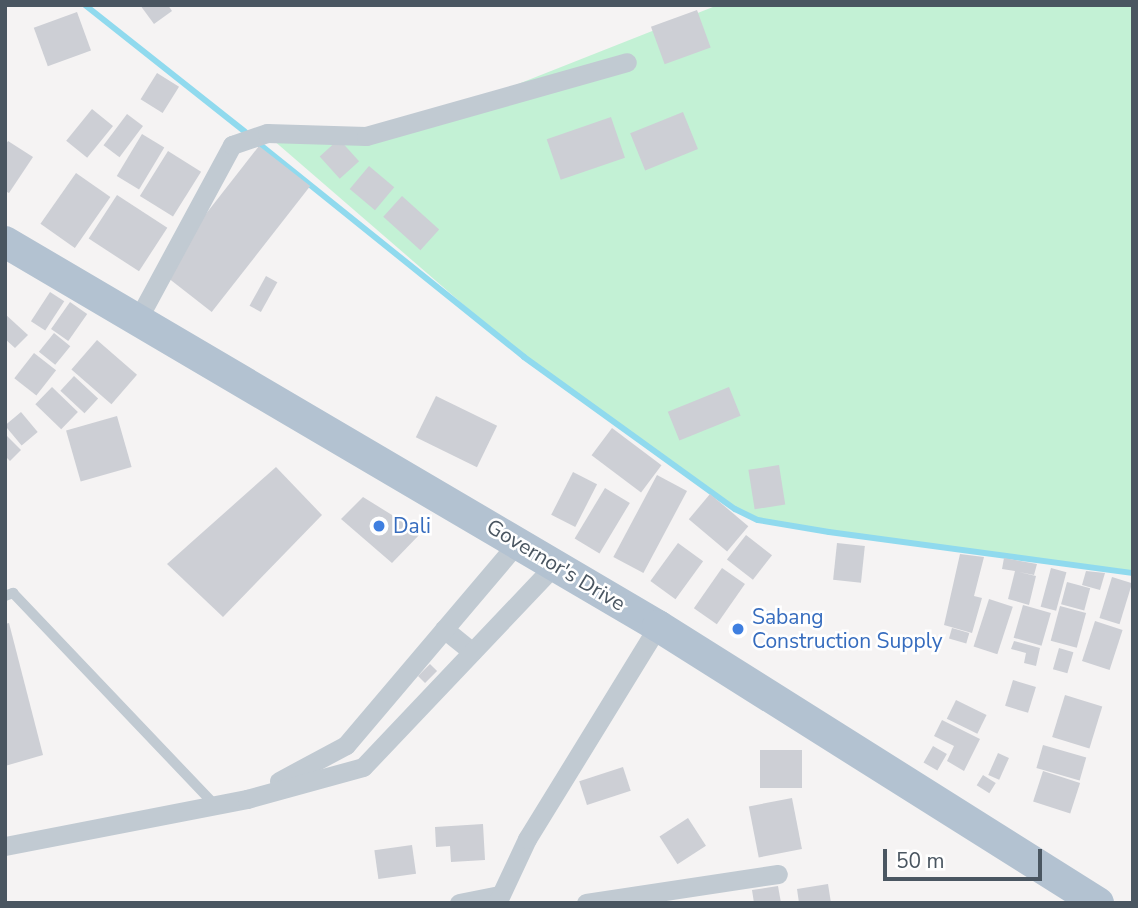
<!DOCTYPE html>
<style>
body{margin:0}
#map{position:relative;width:1138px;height:908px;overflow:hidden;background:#f5f3f3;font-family:"Nunito Sans",sans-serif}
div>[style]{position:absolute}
.green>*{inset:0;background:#c3f1d5}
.stream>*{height:6px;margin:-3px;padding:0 3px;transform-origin:3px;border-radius:3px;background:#90daee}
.building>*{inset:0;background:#cdcfd5;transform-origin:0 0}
.service>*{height:10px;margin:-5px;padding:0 5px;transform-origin:5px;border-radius:5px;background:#c1cad2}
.minor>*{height:19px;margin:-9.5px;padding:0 9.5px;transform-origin:9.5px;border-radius:9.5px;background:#c1cad2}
.primary>*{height:32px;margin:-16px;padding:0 16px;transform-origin:16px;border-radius:16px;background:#b3c2d1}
.dots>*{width:19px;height:19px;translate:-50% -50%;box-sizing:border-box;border:4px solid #fff;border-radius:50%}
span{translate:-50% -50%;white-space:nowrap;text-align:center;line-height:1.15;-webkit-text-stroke:5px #fff;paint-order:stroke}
.shop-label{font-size:21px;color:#366cbe}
.left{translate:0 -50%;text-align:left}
.street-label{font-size:21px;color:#4a5661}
.frame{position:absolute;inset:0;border:7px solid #4a5661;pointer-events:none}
.scale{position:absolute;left:883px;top:849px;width:159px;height:32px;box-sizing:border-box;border:4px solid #4a5661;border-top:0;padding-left:9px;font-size:21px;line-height:24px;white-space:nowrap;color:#4a5661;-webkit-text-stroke:5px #fff;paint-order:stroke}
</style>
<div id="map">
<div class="green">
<div style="clip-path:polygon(718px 5px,1133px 5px,1133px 572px,829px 532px,758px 520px,735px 509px,524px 357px,265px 133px,366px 136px,442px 114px)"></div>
</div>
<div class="stream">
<div style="left:85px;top:5px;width:204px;rotate:38.4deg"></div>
<div style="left:258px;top:143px;width:341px;rotate:38.8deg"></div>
<div style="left:524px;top:357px;width:260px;rotate:35.8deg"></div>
<div style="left:735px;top:509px;width:25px;rotate:26deg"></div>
<div style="left:758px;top:520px;width:72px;rotate:9.6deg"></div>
<div style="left:829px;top:532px;width:307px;rotate:7.7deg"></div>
</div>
<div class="building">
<div style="clip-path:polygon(140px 5px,168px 5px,172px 11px,154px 24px)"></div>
<div style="left:697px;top:10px;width:40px;height:49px;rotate:70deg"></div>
<div style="left:77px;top:12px;width:41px;height:46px;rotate:70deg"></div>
<div style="left:157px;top:73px;width:26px;height:31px;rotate:32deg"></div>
<div style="left:92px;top:109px;width:27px;height:41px;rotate:39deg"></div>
<div style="left:683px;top:112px;width:40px;height:57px;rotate:68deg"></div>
<div style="left:127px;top:114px;width:20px;height:39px;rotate:37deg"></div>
<div style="left:611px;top:117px;width:43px;height:68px;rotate:71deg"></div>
<div style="left:142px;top:134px;width:26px;height:49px;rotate:31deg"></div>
<div style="left:339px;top:139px;width:30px;height:26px;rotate:48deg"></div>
<div style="clip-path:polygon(8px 141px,33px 157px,9px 193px,5px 191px,5px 146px)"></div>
<div style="left:259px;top:146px;width:65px;height:160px;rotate:38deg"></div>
<div style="left:168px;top:151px;width:39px;height:53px;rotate:32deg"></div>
<div style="left:369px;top:166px;width:33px;height:30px;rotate:40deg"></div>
<div style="left:76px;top:173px;width:42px;height:62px;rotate:35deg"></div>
<div style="left:117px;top:195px;width:60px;height:52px;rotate:33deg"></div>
<div style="left:402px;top:196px;width:50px;height:28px;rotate:42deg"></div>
<div style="left:266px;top:276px;width:13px;height:34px;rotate:29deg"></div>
<div style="left:50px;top:292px;width:17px;height:35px;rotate:33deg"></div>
<div style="left:70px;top:302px;width:21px;height:33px;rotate:35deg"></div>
<div style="clip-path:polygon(5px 314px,28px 335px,15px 348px,5px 339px)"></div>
<div style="left:54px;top:333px;width:21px;height:24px;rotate:39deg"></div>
<div style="left:97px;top:340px;width:53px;height:39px;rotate:41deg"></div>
<div style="left:34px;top:353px;width:28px;height:32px;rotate:38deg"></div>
<div style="left:74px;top:376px;width:33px;height:20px;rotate:43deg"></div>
<div style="left:52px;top:387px;width:36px;height:24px;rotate:44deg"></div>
<div style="left:729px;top:387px;width:31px;height:66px;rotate:68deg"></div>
<div style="left:436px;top:396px;width:68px;height:46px;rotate:26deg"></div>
<div style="left:21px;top:412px;width:26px;height:21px;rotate:50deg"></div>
<div style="left:117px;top:416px;width:53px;height:53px;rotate:74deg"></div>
<div style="left:612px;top:428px;width:62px;height:34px;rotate:37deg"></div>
<div style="clip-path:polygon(5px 434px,21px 450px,10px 461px,5px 456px)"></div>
<div style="left:779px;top:465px;width:40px;height:31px;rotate:81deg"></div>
<div style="clip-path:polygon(276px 467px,322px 515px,223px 617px,167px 564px)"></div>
<div style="left:573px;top:472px;width:27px;height:48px;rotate:27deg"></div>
<div style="left:657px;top:475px;width:34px;height:93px;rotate:28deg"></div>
<div style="left:605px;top:488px;width:29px;height:59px;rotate:31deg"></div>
<div style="left:710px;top:494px;width:50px;height:33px;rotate:40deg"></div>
<div style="clip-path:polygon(363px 497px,421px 533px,392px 563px,341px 519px)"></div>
<div style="left:746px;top:535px;width:33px;height:31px;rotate:38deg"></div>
<div style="left:678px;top:543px;width:31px;height:47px;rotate:36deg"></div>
<div style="left:837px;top:543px;width:28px;height:37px;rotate:6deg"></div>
<div style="clip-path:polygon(960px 554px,984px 557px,974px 596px,982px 598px,972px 633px,944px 625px)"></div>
<div style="clip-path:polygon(1004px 558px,1037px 564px,1034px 575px,1019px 572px,1036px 576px,1029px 605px,1008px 599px,1015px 571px,1002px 569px)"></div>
<div style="left:722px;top:568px;width:28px;height:49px;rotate:35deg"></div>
<div style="left:1051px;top:568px;width:16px;height:40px;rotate:15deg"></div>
<div style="clip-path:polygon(1086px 571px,1105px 573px,1100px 590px,1082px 585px)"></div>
<div style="left:1112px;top:577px;width:21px;height:43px;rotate:17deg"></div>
<div style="left:1067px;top:582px;width:24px;height:23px;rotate:15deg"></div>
<div style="left:989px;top:599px;width:25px;height:50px;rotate:18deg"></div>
<div style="left:1023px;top:605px;width:29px;height:34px;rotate:16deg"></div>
<div style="left:1060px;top:606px;width:27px;height:36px;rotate:15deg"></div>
<div style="left:1095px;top:621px;width:29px;height:42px;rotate:18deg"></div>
<div style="clip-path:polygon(9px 623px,43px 755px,5px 766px,5px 624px)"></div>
<div style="left:952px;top:628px;width:18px;height:11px;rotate:16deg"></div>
<div style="clip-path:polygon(1014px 641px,1040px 648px,1036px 666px,1024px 663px,1026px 653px,1011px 649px)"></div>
<div style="left:1059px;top:648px;width:15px;height:22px;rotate:16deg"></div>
<div style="left:430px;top:664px;width:10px;height:17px;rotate:45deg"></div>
<div style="left:1013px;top:680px;width:24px;height:27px;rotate:17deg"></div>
<div style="left:1065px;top:695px;width:39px;height:44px;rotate:17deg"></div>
<div style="left:956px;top:700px;width:34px;height:21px;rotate:26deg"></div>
<div style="clip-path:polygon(942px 720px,980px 739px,964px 771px,947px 761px,954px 746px,934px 736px)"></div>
<div style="left:1043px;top:745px;width:45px;height:24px;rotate:16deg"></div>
<div style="left:933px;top:746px;width:16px;height:19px;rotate:30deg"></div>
<div style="left:760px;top:750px;width:42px;height:38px"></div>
<div style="left:998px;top:753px;width:12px;height:24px;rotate:24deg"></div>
<div style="left:623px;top:767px;width:25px;height:46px;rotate:72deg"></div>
<div style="left:1043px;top:771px;width:39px;height:32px;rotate:18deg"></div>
<div style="left:983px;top:775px;width:15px;height:12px;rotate:32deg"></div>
<div style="left:792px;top:798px;width:52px;height:44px;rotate:79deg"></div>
<div style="left:688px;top:818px;width:33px;height:34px;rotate:57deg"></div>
<div style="clip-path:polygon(483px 824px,485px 860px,451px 862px,450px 846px,436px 847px,435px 827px)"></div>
<div style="left:412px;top:845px;width:29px;height:38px;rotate:82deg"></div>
<div style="clip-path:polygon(828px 884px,831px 903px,799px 903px,797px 889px)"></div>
<div style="clip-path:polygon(778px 886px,781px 903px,754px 903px,752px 890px)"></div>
</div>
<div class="service">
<div style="left:5px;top:596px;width:9px;rotate:-21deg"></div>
<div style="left:13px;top:593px;width:290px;rotate:46.4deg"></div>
</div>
<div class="minor">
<div style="left:138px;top:319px;width:198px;rotate:-61.6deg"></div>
<div style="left:232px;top:145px;width:37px;rotate:-19deg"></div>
<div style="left:267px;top:133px;width:99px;rotate:1.7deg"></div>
<div style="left:366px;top:136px;width:271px;rotate:-15.8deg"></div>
<div style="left:444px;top:629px;width:36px;rotate:39deg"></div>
<div style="left:279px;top:781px;width:76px;rotate:-28.2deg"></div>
<div style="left:346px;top:745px;width:266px;rotate:-49.7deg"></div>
<div style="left:5px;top:846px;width:247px;rotate:-11deg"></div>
<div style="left:247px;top:799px;width:120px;rotate:-15.4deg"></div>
<div style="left:363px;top:767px;width:279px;rotate:-46.5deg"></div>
<div style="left:459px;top:903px;width:41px;rotate:-11.3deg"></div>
<div style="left:497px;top:903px;width:71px;rotate:-64.9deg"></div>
<div style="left:527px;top:839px;width:250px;rotate:-58.4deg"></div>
<div style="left:586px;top:903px;width:194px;rotate:-8.6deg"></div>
</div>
<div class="primary">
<div style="left:5px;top:242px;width:758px;rotate:30.46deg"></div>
<div style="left:658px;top:626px;width:520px;rotate:32.19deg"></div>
</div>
<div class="dots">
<div style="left:379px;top:526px;background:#3f7fe0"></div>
<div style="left:738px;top:629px;background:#3f7fe0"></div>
</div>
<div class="shop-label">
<span class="left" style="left:393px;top:526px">Dali</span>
<span class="left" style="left:752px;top:629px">Sabang<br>Construction Supply</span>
</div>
<div class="street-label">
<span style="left:556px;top:565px;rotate:31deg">Governor's Drive</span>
</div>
<div class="frame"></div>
<div class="scale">50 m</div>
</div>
